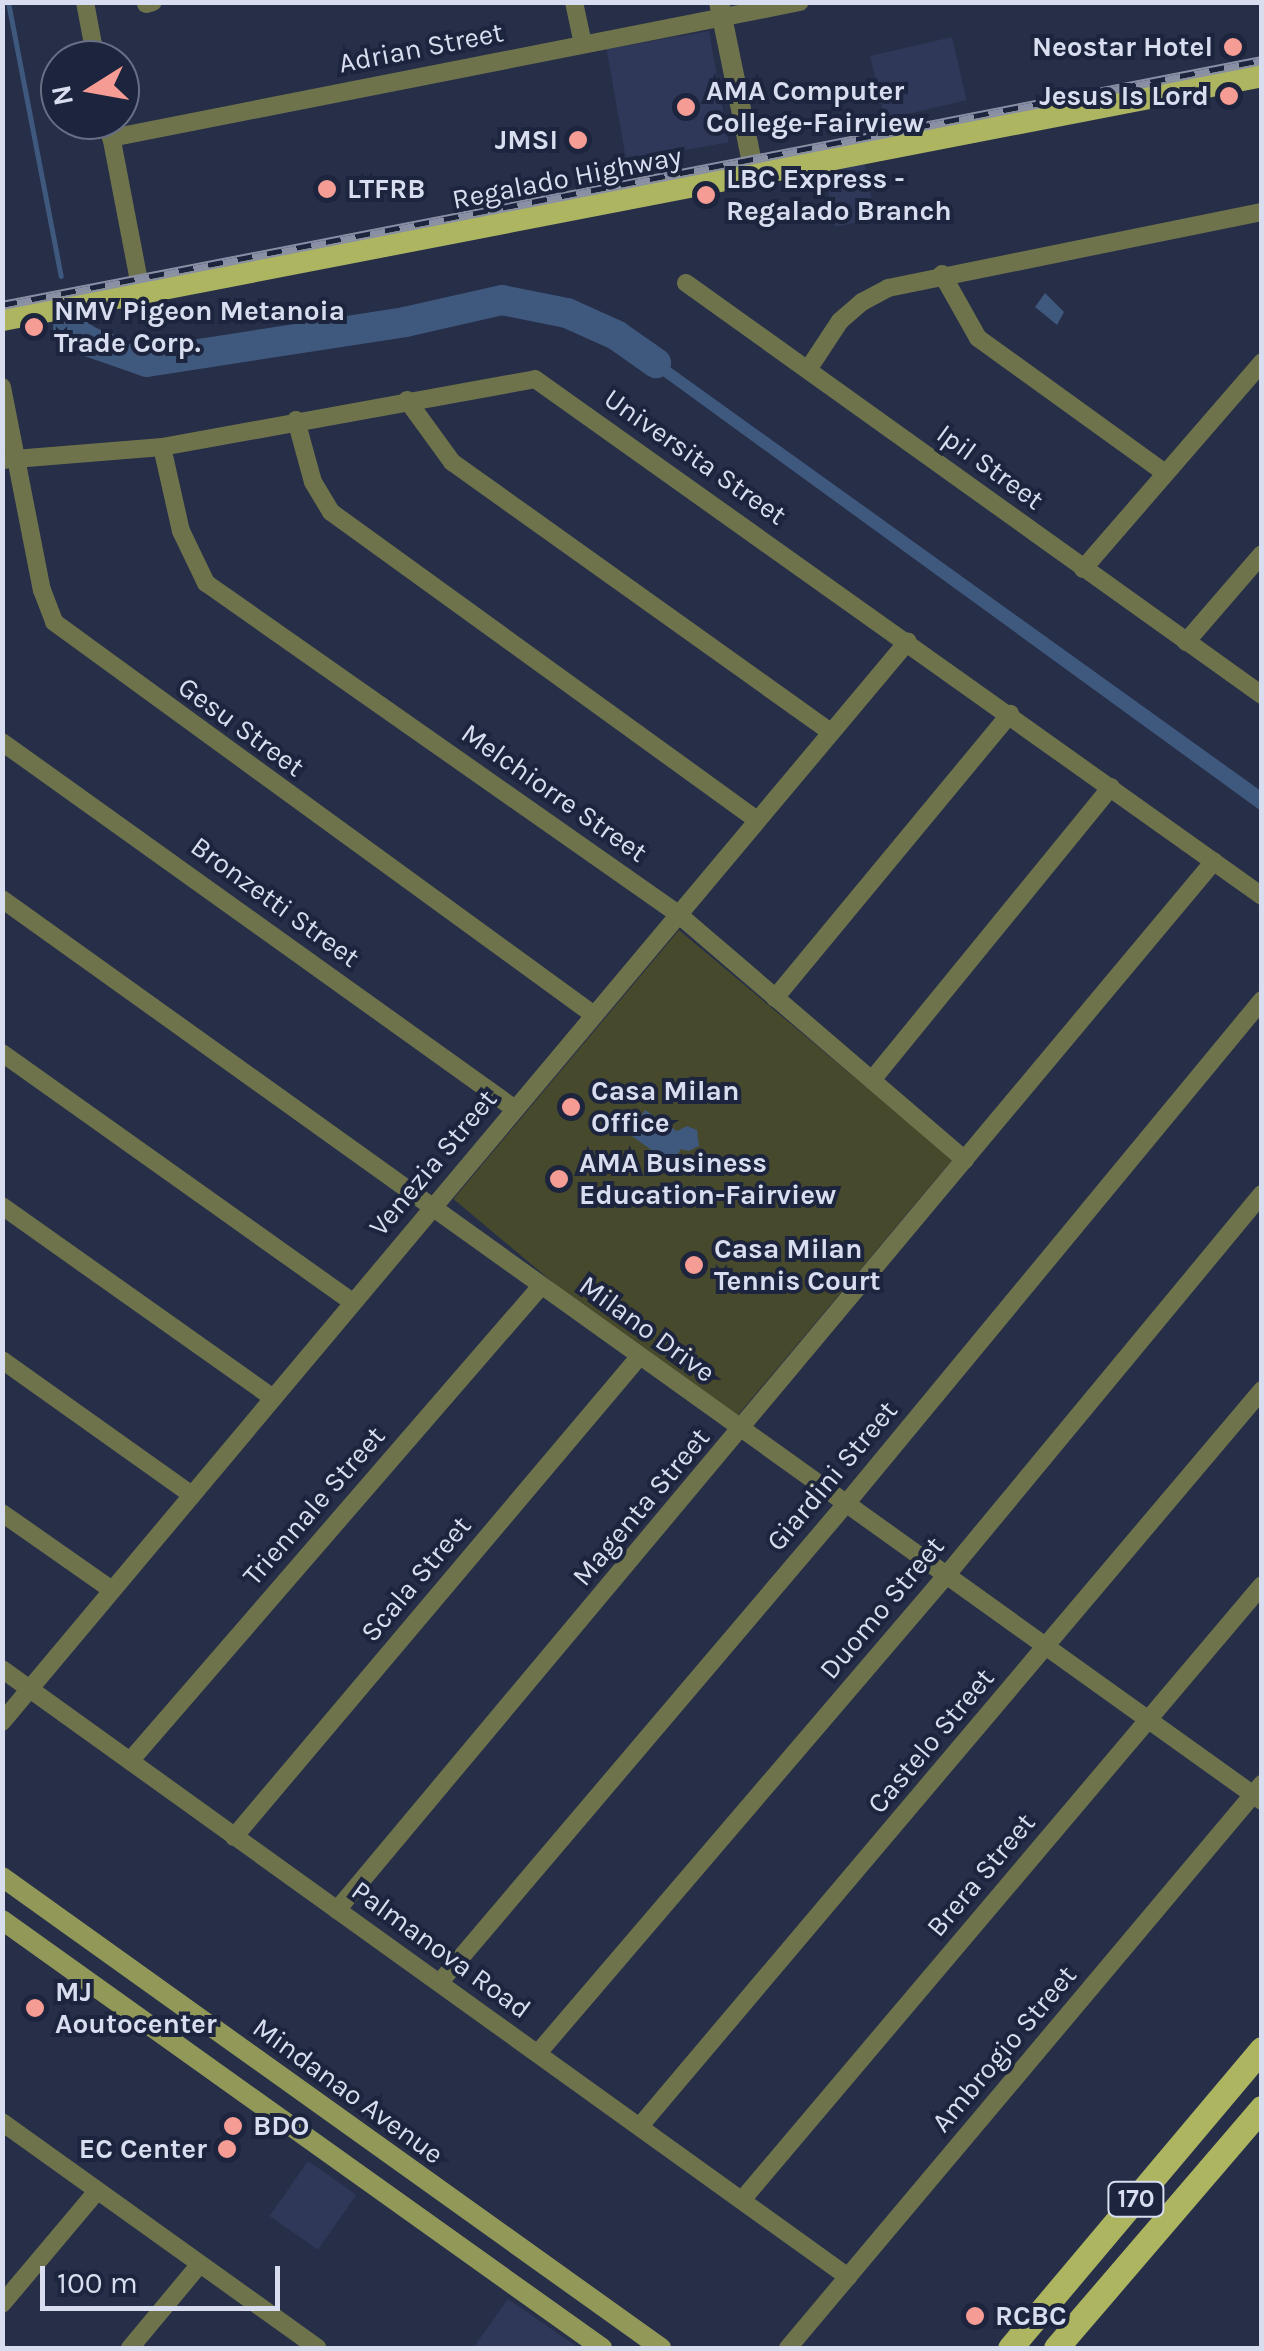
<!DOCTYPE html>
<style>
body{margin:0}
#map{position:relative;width:1264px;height:2351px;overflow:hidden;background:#262e48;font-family:Karla,sans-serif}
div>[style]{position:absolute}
.built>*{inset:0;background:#2f3858;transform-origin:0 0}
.green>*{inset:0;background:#47492c;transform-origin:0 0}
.water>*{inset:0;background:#3f587d}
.stream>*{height:5px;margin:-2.5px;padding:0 2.5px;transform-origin:2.5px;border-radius:2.5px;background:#3f587d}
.river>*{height:30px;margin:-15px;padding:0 15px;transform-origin:15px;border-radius:15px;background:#3f587d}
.minor>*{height:18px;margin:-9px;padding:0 9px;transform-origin:9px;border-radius:9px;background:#6e734b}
.tertiary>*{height:20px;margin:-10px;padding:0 10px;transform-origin:10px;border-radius:10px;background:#6e734b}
.secondary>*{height:20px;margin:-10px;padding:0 10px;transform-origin:10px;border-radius:10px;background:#919858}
.primary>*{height:25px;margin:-12.5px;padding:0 12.5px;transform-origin:12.5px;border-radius:12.5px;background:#adb561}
.rail>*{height:9px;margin-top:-4.5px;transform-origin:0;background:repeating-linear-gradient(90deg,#1d243d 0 15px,#8990a5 0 30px);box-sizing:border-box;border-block:2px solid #8990a5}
.dots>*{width:28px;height:28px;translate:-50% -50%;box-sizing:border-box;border:5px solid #1d243d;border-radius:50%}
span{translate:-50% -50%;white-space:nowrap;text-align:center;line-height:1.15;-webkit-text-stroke:8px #1d243d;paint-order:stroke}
.shield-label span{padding:2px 8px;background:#1d243d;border:2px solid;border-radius:8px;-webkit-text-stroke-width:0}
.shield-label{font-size:25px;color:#d8deef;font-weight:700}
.poi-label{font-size:28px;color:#d8deef;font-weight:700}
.right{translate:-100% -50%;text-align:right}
.left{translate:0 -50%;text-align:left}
.street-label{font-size:28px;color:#d8deef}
.frame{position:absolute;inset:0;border:5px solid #d8deef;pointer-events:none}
.north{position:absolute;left:40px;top:40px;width:100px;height:100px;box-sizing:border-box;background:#1d243d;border:2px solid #686e84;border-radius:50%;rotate:259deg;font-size:28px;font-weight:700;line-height:40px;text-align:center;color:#d8deef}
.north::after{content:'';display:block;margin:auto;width:35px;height:45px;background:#f59c94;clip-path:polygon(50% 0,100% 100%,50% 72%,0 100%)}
.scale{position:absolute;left:40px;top:2266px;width:240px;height:45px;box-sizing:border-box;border:5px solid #d8deef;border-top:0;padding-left:12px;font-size:30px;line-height:35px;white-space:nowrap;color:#d8deef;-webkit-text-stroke:8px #1d243d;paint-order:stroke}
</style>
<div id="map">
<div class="built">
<div style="left:709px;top:31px;width:113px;height:104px;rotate:80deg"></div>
<div style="left:952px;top:37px;width:65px;height:84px;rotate:77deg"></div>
<div style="left:864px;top:160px;width:60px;height:41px;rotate:79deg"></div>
<div style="left:308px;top:2161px;width:59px;height:67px;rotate:35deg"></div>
<div style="clip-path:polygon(508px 2299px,579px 2348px,473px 2348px)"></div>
</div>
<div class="green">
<div style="left:679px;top:930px;width:357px;height:351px;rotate:40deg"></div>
</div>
<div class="water">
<div style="clip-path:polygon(1045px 293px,1064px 312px,1057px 325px,1035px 307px)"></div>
<div style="clip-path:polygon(631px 339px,1261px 791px,1261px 811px,631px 353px,623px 340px)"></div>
<div style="clip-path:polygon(645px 1110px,677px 1131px,687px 1126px,697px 1130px,699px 1146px,689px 1151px,681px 1149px,671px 1164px,629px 1134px)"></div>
</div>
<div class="stream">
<div style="left:8px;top:2px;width:279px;rotate:79.1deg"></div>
</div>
<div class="river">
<div style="left:68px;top:328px;width:26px;rotate:32deg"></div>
<div style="left:90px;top:342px;width:60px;rotate:19.3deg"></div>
<div style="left:147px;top:362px;width:261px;rotate:-8.8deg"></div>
<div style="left:405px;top:322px;width:99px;rotate:-12.8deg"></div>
<div style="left:502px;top:300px;width:66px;rotate:11.3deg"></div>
<div style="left:567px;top:313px;width:54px;rotate:24.2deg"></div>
<div style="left:616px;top:335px;width:49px;rotate:35deg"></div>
</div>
<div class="minor">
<div style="left:85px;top:2px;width:59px;rotate:79.3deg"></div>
<div style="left:574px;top:2px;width:43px;rotate:77.9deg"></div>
<div style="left:146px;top:4px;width:7px;rotate:-16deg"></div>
<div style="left:108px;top:120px;width:174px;rotate:79.1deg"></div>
<div style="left:111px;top:138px;width:702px;rotate:-11.17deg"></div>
<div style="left:942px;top:274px;width:73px;rotate:60.6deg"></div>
<div style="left:978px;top:338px;width:229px;rotate:35.8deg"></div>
<div style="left:686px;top:283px;width:708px;rotate:35.58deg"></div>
<div style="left:809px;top:368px;width:56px;rotate:-56.6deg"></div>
<div style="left:840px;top:321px;width:29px;rotate:-41deg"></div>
<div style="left:862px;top:302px;width:30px;rotate:-28deg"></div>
<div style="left:888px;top:288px;width:382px;rotate:-11.5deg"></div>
<div style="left:2px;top:387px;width:207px;rotate:78.9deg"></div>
<div style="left:42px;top:590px;width:34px;rotate:69deg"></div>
<div style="left:54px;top:622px;width:668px;rotate:36.05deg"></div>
<div style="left:407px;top:400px;width:77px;rotate:54deg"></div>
<div style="left:452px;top:462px;width:465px;rotate:35.5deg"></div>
<div style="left:296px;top:420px;width:64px;rotate:74.7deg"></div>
<div style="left:313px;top:482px;width:35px;rotate:59deg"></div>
<div style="left:331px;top:512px;width:526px;rotate:35.87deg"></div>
<div style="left:162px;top:447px;width:86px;rotate:77.3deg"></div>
<div style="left:181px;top:531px;width:58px;rotate:64.3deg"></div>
<div style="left:206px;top:583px;width:576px;rotate:35.04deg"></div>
<div style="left:678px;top:914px;width:378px;rotate:40.6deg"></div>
<div style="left:2px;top:460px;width:161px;rotate:-4.6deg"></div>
<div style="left:162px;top:447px;width:379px;rotate:-10.3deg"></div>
<div style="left:535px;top:379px;width:892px;rotate:35.42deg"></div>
<div style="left:1083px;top:569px;width:274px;rotate:-49.1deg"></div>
<div style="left:1186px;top:642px;width:116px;rotate:-49.2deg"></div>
<div style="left:2px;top:742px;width:631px;rotate:35.58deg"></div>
<div style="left:2px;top:899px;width:1550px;rotate:35.6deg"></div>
<div style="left:775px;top:998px;width:369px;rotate:-50.4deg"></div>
<div style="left:2px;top:1053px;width:430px;rotate:35.4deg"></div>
<div style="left:872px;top:1080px;width:378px;rotate:-50.8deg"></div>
<div style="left:2px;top:1206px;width:332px;rotate:35.3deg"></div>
<div style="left:2px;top:1360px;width:233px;rotate:35.4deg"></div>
<div style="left:2px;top:1513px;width:134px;rotate:35deg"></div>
<div style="left:2px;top:1669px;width:1042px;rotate:35.7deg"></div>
<div style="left:2px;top:1722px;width:1410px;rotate:-50.03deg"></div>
<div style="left:130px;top:1761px;width:628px;rotate:-49.13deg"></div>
<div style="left:234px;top:1837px;width:628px;rotate:-49.84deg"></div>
<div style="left:337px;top:1910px;width:1367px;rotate:-50.1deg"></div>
<div style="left:440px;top:1982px;width:626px;rotate:-49.67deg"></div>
<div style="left:845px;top:1505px;width:655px;rotate:-50.45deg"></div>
<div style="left:538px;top:2053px;width:626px;rotate:-49.47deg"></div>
<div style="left:945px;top:1577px;width:497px;rotate:-50.4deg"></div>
<div style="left:2px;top:2122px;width:388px;rotate:35.6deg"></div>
<div style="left:640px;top:2126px;width:964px;rotate:-49.8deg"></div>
<div style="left:742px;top:2200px;width:805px;rotate:-49.78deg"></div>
<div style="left:2px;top:2304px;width:148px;rotate:-49.9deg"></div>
<div style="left:130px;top:2348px;width:109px;rotate:-50.2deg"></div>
<div style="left:788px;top:2348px;width:737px;rotate:-49.96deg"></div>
</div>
<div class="tertiary">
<div style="left:719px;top:2px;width:174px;rotate:78.4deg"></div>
</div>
<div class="secondary">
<div style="left:2px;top:1877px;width:810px;rotate:35.55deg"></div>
<div style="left:2px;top:1920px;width:737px;rotate:35.5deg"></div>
</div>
<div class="primary">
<div style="left:2px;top:318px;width:1283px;rotate:-10.96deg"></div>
<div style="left:1010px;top:2348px;width:391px;rotate:-49.9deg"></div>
<div style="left:1056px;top:2348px;width:316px;rotate:-49.4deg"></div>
</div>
<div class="rail">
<div style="left:2px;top:305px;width:1284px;rotate:-11deg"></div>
</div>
<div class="dots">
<div style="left:1233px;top:47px;background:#f59c94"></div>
<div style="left:1229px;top:96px;background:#f59c94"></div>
<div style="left:686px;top:107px;background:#f59c94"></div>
<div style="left:578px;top:140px;background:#f59c94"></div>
<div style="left:327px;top:189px;background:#f59c94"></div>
<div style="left:706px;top:195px;background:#f59c94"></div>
<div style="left:34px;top:327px;background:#f59c94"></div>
<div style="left:571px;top:1107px;background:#f59c94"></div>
<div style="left:559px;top:1179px;background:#f59c94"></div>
<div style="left:694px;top:1265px;background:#f59c94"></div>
<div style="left:35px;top:2008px;background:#f59c94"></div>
<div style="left:233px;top:2126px;background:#f59c94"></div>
<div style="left:227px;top:2149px;background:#f59c94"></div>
<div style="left:975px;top:2316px;background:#f59c94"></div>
</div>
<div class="shield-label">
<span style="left:1136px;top:2199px">170</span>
</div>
<div class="poi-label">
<span class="right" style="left:1213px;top:47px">Neostar Hotel</span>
<span class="left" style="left:706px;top:107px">AMA Computer<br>College-Fairview</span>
<span class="right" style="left:1209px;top:96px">Jesus Is Lord</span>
<span class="right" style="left:558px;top:140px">JMSI</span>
<span class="left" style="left:726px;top:195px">LBC Express -<br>Regalado Branch</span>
<span class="left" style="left:347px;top:189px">LTFRB</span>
<span class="left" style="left:54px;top:327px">NMV Pigeon Metanoia<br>Trade Corp.</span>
<span class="left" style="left:591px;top:1107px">Casa Milan<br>Office</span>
<span class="left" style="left:579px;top:1179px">AMA Business<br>Education-Fairview</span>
<span class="left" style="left:714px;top:1265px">Casa Milan<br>Tennis Court</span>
<span class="left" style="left:55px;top:2008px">MJ<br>Aoutocenter</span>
<span class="left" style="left:253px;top:2126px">BDO</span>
<span class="right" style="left:207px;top:2149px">EC Center</span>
<span class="left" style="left:995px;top:2316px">RCBC</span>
</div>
<div class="street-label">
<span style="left:421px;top:48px;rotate:-11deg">Adrian Street</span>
<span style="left:567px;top:178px;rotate:-11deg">Regalado Highway</span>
<span style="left:695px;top:457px;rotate:35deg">Universita Street</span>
<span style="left:990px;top:467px;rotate:36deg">Ipil Street</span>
<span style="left:241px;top:727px;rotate:36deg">Gesu Street</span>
<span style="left:554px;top:793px;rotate:35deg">Melchiorre Street</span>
<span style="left:275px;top:902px;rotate:36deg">Bronzetti Street</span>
<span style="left:433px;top:1163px;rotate:-50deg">Venezia Street</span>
<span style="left:647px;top:1329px;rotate:36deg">Milano Drive</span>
<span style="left:832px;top:1476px;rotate:-50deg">Giardini Street</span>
<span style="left:314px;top:1506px;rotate:-49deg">Triennale Street</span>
<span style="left:641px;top:1507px;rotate:-50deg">Magenta Street</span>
<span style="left:416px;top:1579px;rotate:-50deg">Scala Street</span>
<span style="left:882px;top:1608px;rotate:-50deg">Duomo Street</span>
<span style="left:931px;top:1741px;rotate:-50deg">Castelo Street</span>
<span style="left:981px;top:1875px;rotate:-50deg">Brera Street</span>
<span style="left:441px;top:1950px;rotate:36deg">Palmanova Road</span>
<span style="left:1004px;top:2049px;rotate:-50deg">Ambrogio Street</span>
<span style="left:348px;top:2091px;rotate:36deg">Mindanao Avenue</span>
</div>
<div class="frame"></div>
<div class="north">N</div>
<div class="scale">100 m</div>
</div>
